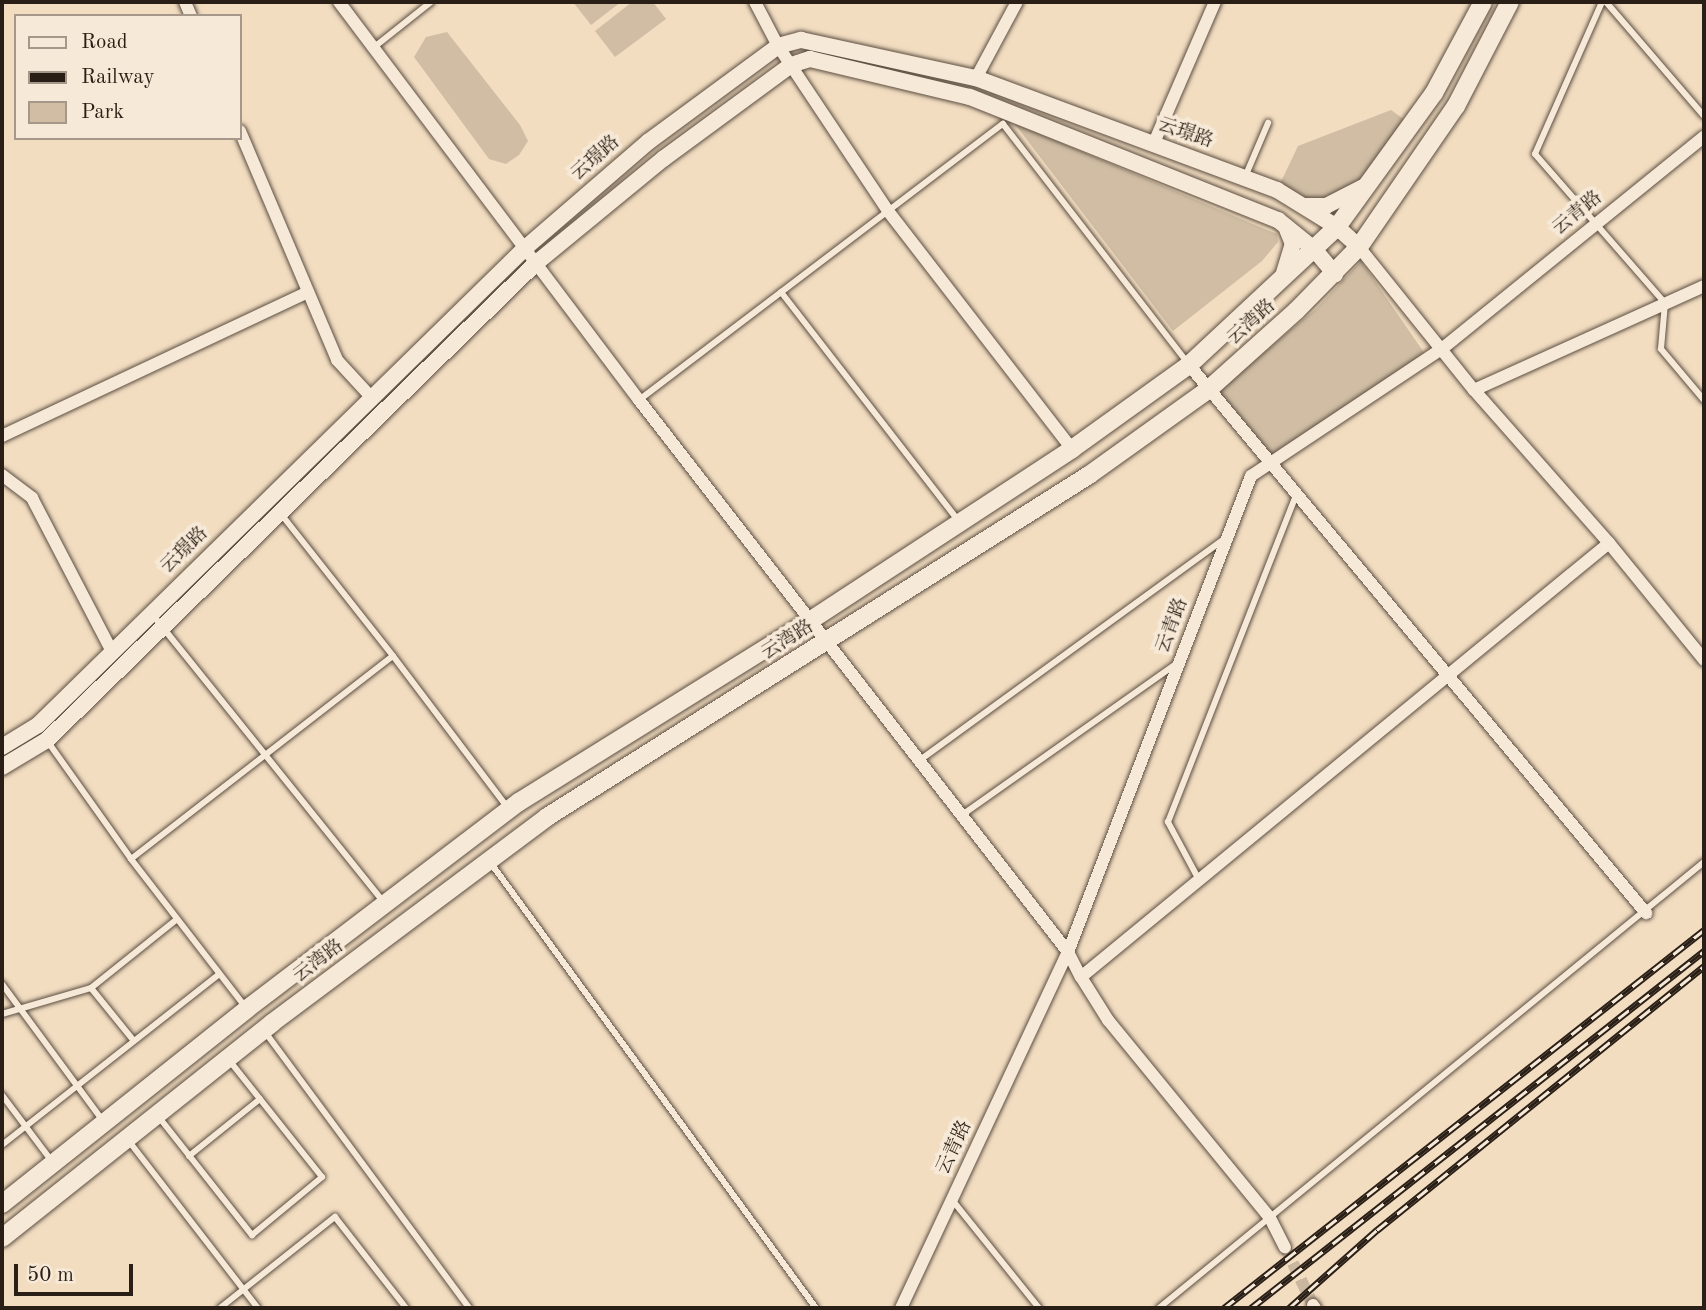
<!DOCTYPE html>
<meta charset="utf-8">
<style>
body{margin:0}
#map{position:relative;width:1706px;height:1310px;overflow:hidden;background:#f2ddc1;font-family:"Old Standard TT","Noto Serif SC",serif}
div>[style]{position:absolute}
.green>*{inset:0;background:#d0bda4}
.minor-tunnel>*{height:12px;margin-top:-6px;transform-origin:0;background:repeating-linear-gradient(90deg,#cab79f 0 12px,transparent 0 18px)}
.roads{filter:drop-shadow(0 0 2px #5c4e41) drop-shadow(0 0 2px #5c4e41)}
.service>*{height:6px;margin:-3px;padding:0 3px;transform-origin:3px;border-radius:3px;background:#f7e9d7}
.minor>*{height:12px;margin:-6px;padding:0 6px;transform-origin:6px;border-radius:6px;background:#f7e9d7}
.tertiary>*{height:16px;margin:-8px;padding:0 8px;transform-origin:8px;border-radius:8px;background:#f7e9d7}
.secondary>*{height:18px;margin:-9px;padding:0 9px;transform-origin:9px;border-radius:9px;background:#f7e9d7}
.rail>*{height:7px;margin-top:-3.5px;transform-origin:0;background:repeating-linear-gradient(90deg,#f7e9d7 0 13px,#2a1f16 0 26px);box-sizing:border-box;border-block:2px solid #2a1f16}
span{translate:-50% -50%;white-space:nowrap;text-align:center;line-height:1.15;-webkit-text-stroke:7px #f7e9d7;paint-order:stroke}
.street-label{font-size:19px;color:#2a1f16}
.frame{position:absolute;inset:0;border:4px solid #2a1f16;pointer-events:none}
.legend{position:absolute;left:14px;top:14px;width:228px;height:126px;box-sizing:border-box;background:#f7e9d7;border:2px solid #a5988a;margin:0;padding:9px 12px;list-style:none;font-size:21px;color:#2a1f16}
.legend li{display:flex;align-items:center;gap:14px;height:35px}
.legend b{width:35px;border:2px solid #a5988a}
.scale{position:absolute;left:14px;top:1264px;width:119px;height:32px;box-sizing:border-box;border:4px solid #2a1f16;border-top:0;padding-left:9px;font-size:21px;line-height:24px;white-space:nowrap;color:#2a1f16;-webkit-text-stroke:5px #f7e9d7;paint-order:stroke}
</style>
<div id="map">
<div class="green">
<div style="clip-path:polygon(573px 2px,621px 2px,591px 25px)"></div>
<div style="clip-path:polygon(632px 2px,653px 2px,666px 19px,615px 57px,595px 31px)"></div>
<div style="clip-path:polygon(447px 32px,520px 125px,528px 141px,519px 155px,506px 164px,489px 159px,414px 57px,426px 37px)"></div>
<div style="clip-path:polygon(1391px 110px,1412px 125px,1337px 227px,1277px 190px,1298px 146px)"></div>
<div style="clip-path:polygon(1014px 123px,1277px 234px,1278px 242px,1262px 261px,1173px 331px)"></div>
<div style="clip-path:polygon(1361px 261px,1425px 354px,1271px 455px,1218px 391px,1317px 308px)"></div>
</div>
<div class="minor-tunnel">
<div style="left:1285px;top:1247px;width:64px;rotate:64.2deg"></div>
</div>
<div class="roads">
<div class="service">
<div style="left:1602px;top:2px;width:166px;rotate:113.8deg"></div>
<div style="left:1535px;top:154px;width:198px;rotate:48.9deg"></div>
<div style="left:1665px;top:303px;width:46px;rotate:95deg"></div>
<div style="left:1661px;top:349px;width:67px;rotate:49.9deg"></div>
<div style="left:1606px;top:2px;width:150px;rotate:49.3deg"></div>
<div style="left:373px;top:48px;width:74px;rotate:-38.4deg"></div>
<div style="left:1245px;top:177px;width:59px;rotate:-66.9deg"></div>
<div style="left:781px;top:292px;width:289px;rotate:52.2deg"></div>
<div style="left:639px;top:400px;width:457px;rotate:-37.2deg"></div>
<div style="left:1003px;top:124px;width:301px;rotate:52.3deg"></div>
<div style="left:281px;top:514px;width:181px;rotate:51.7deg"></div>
<div style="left:152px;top:614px;width:371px;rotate:51.2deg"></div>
<div style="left:48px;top:742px;width:143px;rotate:54.6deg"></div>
<div style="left:131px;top:859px;width:188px;rotate:52.3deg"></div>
<div style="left:920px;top:760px;width:376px;rotate:-36deg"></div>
<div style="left:962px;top:815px;width:261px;rotate:-35.2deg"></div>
<div style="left:131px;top:859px;width:331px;rotate:-37.8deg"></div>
<div style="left:393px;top:656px;width:191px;rotate:52.9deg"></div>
<div style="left:490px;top:862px;width:552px;rotate:53.84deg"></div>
<div style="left:1198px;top:878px;width:64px;rotate:-118.2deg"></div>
<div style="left:1168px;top:822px;width:351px;rotate:-68.6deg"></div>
<div style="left:2px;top:984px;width:170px;rotate:53.6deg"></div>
<div style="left:91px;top:988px;width:68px;rotate:50.9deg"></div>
<div style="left:2px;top:1014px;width:93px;rotate:-16.3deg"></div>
<div style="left:91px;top:988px;width:110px;rotate:-38.7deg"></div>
<div style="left:265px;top:1032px;width:343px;rotate:53.5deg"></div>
<div style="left:2px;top:1095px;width:81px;rotate:53deg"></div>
<div style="left:158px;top:1116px;width:152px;rotate:51.7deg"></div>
<div style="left:252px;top:1235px;width:91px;rotate:-39.6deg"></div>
<div style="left:322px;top:1177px;width:149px;rotate:-128.5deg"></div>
<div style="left:128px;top:1140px;width:212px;rotate:52.3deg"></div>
<div style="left:2px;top:1145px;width:276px;rotate:-38.2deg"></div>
<div style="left:189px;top:1156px;width:91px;rotate:-38.8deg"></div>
<div style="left:953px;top:1201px;width:137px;rotate:51.2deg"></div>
<div style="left:220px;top:1308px;width:147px;rotate:-38.4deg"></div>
<div style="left:335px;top:1217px;width:115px;rotate:52deg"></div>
<div style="left:1159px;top:1308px;width:704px;rotate:-39.3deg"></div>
</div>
<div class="minor">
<div style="left:185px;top:2px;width:15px;rotate:67deg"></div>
<div style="left:339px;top:2px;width:498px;rotate:53deg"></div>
<div style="left:639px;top:400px;width:699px;rotate:52.15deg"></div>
<div style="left:1068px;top:952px;width:28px;rotate:63deg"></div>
<div style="left:1081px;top:977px;width:683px;rotate:-39.42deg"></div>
<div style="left:1609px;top:543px;width:204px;rotate:-131.4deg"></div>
<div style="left:755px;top:2px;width:50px;rotate:62.4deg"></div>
<div style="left:778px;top:46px;width:198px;rotate:56.3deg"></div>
<div style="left:888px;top:211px;width:301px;rotate:52.3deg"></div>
<div style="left:976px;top:78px;width:86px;rotate:-61.7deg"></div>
<div style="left:240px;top:131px;width:249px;rotate:67deg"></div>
<div style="left:337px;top:360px;width:52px;rotate:47.4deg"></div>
<div style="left:1153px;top:145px;width:156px;rotate:-66.6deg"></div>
<div style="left:1359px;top:247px;width:184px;rotate:51.2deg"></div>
<div style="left:1474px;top:390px;width:252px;rotate:-24.3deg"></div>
<div style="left:1189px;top:365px;width:714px;rotate:50.17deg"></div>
<div style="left:2px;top:436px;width:338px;rotate:-25.2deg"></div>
<div style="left:2px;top:475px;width:38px;rotate:37deg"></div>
<div style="left:32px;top:498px;width:174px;rotate:62.5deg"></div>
<div style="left:1609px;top:543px;width:151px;rotate:50.9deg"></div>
<div style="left:1081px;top:977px;width:51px;rotate:57.9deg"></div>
<div style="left:1108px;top:1020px;width:256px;rotate:50.7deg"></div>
<div style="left:1270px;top:1218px;width:33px;rotate:63deg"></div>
<div style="left:1313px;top:1305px;width:4px;rotate:56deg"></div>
<div style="left:901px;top:1308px;width:393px;rotate:-64.9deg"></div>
<div style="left:1068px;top:952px;width:510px;rotate:-68.97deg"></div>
<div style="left:1251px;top:476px;width:231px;rotate:-33.7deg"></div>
<div style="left:1443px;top:348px;width:336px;rotate:-39deg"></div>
</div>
<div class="tertiary">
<div style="left:1304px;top:206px;width:22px"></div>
<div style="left:1326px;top:206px;width:46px;rotate:-27.1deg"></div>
<div style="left:1283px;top:276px;width:34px;rotate:-73deg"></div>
<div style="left:1293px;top:244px;width:16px;rotate:-112deg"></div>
<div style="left:2px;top:747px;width:42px;rotate:-31.4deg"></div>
<div style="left:38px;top:725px;width:680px;rotate:-44.4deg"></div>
<div style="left:524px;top:249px;width:164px;rotate:-40.8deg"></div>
<div style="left:648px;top:142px;width:162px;rotate:-36.4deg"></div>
<div style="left:778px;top:46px;width:24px;rotate:-15deg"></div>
<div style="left:801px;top:40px;width:179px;rotate:12.3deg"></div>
<div style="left:976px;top:78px;width:321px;rotate:20.4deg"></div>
<div style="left:1277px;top:190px;width:70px;rotate:31.7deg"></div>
<div style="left:1337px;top:227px;width:30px;rotate:42deg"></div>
<div style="left:2px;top:767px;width:52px;rotate:-31deg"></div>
<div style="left:47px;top:740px;width:682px;rotate:-44.29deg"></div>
<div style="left:535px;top:264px;width:166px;rotate:-39.4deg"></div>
<div style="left:663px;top:159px;width:159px;rotate:-36.3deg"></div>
<div style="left:791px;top:65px;width:20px;rotate:-18deg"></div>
<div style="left:810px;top:59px;width:164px;rotate:13.4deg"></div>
<div style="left:970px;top:97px;width:332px;rotate:21.8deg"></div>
<div style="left:1278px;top:220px;width:46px;rotate:38.9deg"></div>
<div style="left:1314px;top:249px;width:33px;rotate:50deg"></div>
</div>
<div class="secondary">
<div style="left:2px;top:1204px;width:313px;rotate:-38.5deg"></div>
<div style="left:247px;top:1009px;width:342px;rotate:-37.3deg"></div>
<div style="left:519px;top:802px;width:344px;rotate:-31.9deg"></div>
<div style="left:811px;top:620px;width:312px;rotate:-33.2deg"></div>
<div style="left:1072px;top:449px;width:144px;rotate:-35.7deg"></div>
<div style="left:1189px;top:365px;width:202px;rotate:-43deg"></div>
<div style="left:1337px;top:227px;width:165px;rotate:-54.1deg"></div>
<div style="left:1434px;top:93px;width:103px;rotate:-61.7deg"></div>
<div style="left:2px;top:1238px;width:345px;rotate:-38.5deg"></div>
<div style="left:272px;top:1023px;width:344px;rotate:-36.8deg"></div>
<div style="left:547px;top:817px;width:641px;rotate:-32.25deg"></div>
<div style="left:1089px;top:475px;width:148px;rotate:-35.6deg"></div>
<div style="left:1209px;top:389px;width:117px;rotate:-41.9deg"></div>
<div style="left:1296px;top:311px;width:90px;rotate:-45.5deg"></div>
<div style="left:1359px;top:247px;width:171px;rotate:-55.5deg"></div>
<div style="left:1456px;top:106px;width:117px;rotate:-62.6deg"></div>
</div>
</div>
<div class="rail">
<div style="left:1224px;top:1308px;width:611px;rotate:-38.22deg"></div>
<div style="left:1251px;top:1308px;width:577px;rotate:-38.24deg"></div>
<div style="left:1289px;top:1308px;width:118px;rotate:-41.6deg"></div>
<div style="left:1377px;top:1230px;width:420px;rotate:-38.9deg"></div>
</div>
<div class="street-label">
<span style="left:1185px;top:134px;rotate:19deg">云璟路</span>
<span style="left:596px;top:159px;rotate:-41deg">云璟路</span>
<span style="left:1578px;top:214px;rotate:-39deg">云青路</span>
<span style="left:1252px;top:323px;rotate:-42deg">云湾路</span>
<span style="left:185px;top:551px;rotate:-44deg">云璟路</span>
<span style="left:1173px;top:626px;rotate:-69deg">云青路</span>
<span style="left:788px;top:641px;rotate:-32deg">云湾路</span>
<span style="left:319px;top:962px;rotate:-37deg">云湾路</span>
<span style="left:955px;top:1148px;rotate:-65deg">云青路</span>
</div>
<div class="frame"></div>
<ul class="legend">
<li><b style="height:9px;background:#f7e9d7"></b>Road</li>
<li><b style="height:9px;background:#2a1f16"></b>Railway</li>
<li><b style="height:19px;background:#d0bda4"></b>Park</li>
</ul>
<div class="scale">50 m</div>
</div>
